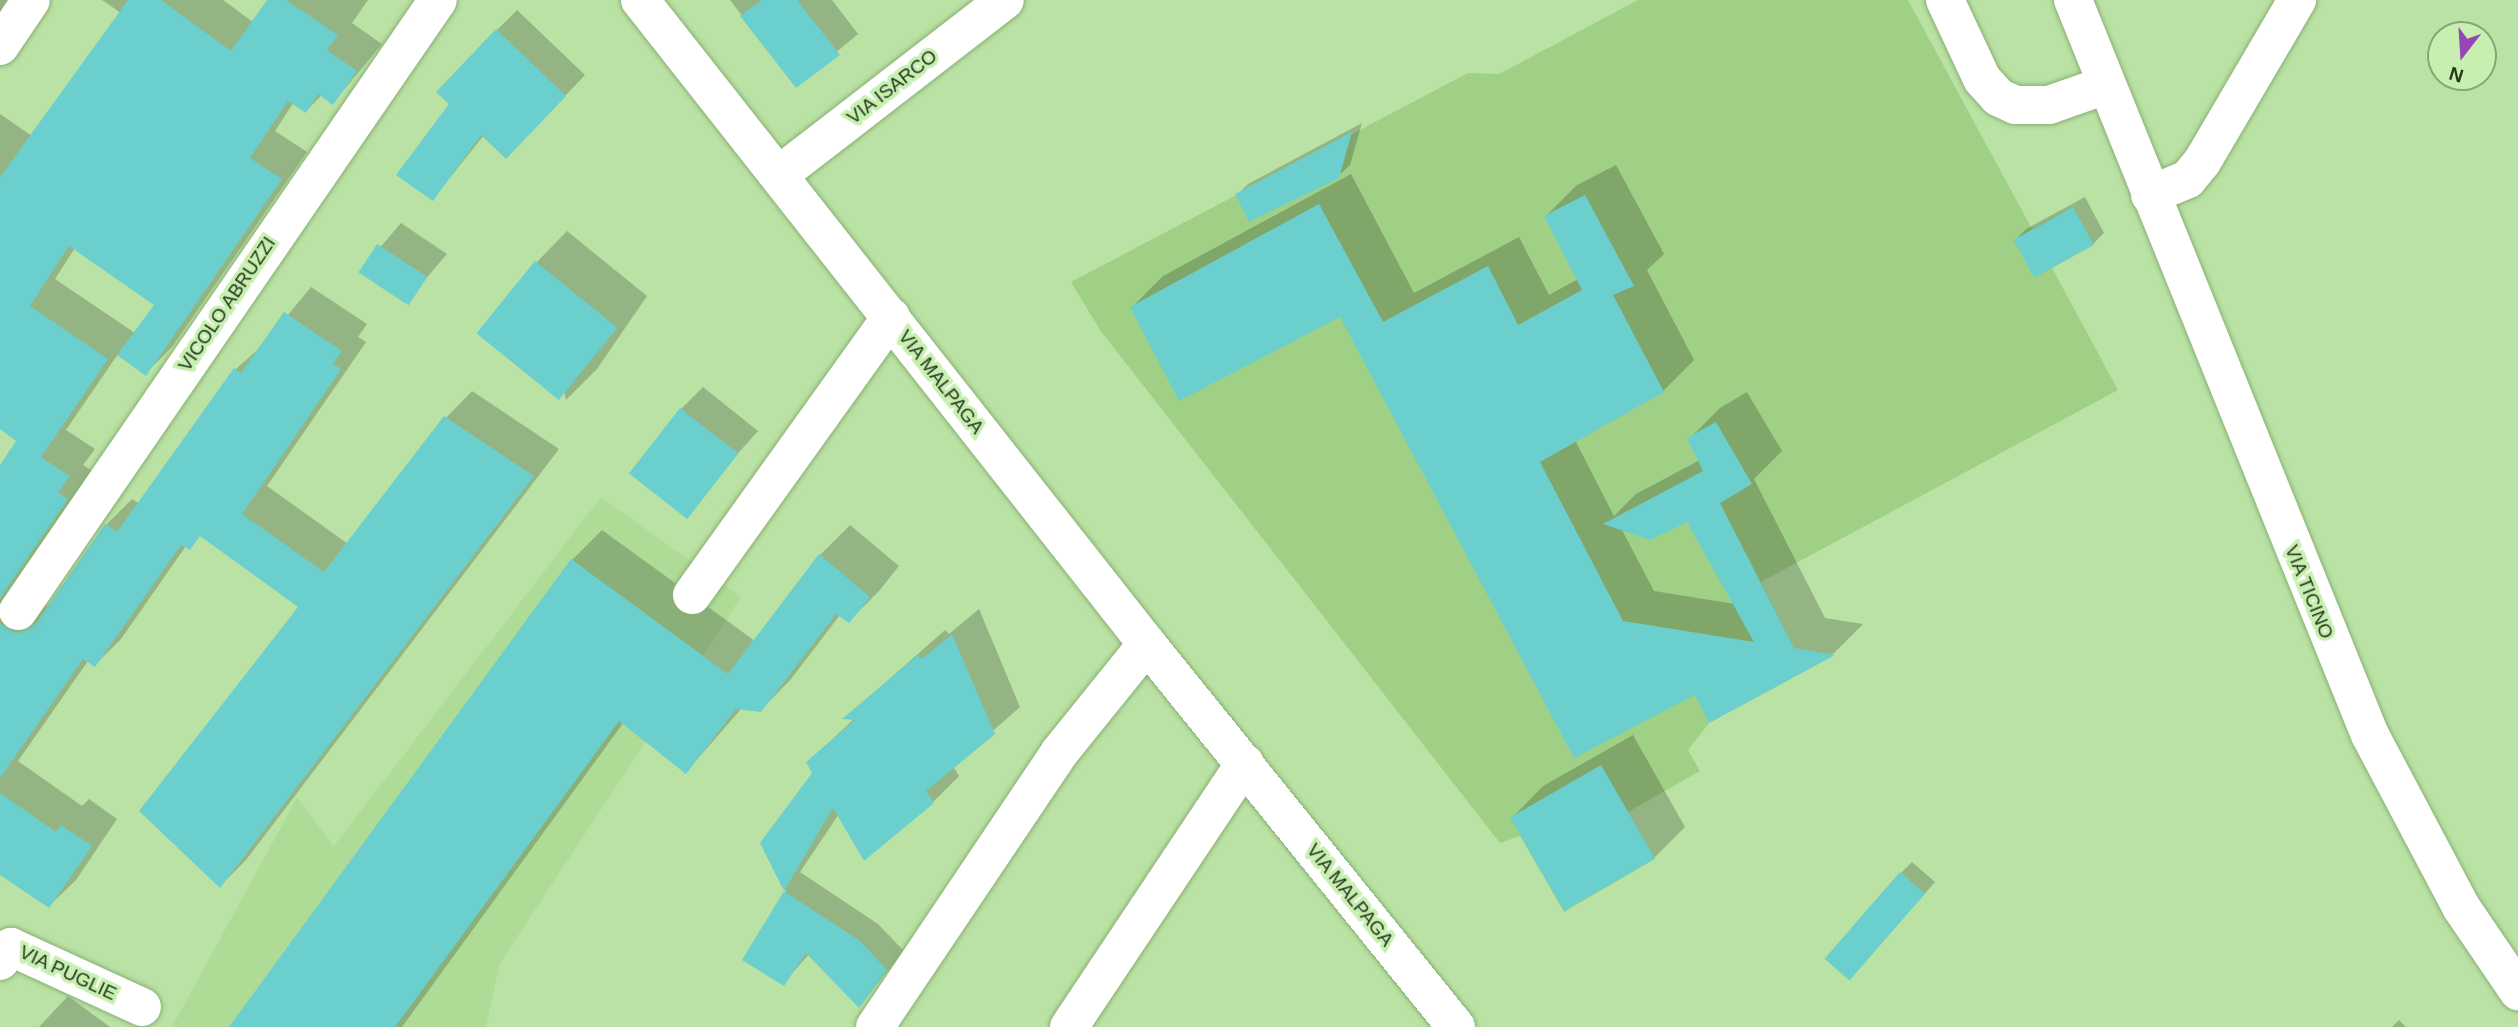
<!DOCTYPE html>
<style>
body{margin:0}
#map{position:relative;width:2518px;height:1027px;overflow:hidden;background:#bae2a4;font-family:Arial,sans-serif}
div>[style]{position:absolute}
.built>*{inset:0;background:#aedb96}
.green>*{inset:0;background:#a0d085}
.shadow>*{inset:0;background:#0003}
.building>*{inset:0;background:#6bcfce;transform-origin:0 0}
.roads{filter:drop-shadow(0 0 2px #89b074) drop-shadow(0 0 2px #89b074)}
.minor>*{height:38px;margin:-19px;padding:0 19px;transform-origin:19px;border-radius:19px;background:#fff}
span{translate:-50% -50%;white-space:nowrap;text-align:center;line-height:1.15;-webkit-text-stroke:7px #c6efb0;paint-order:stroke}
.street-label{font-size:19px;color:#28381f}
.north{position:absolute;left:2427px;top:21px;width:70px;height:70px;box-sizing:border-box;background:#c6efb0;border:2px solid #87a676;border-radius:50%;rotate:197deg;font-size:19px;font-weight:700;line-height:28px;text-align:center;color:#28381f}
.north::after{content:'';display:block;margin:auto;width:24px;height:32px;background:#9646b6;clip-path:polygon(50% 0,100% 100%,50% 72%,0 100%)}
</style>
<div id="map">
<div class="built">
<div style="clip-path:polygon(601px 497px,741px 597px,500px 963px,486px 1027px,172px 1027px,297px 798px,334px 846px)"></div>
</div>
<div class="green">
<div style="clip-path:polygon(1638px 0,1908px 0,2032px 229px,2073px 207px,2094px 245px,2052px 268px,2118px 390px,1761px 582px,1805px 671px,1709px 723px,1688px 750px,1700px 771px,1628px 812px,1655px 859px,1564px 912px,1520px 836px,1500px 843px,1100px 330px,1071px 282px,1468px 73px,1499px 74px)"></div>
</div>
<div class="shadow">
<div style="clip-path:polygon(0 0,10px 0,0 21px)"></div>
<div style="clip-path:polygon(evenodd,102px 0,223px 0,253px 22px,269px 0,368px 0,352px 23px,382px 44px,333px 103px,322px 95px,306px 111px,294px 102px,275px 131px,307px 152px,172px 347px,146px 373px,118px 354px,66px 430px,95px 449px,83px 465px,94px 472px,43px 607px,52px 603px,106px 525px,132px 499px,140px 504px,236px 369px,264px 344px,311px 287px,367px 324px,358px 337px,366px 342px,267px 486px,348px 544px,446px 418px,472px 391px,559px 449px,246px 860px,220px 886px,300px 606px,202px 535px,186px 546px,121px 639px,95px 665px,88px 661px,18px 761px,82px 806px,89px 799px,117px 819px,76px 880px,49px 906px,0 873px,0 468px,19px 441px,0 427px,0 114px,32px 136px,121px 13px,102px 0,75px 248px,156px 305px,135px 333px,55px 279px,75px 248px)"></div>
<div style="clip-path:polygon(730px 0,832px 0,858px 34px,796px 86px)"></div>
<div style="clip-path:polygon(517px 10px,585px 75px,526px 137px,484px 135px,433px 199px,497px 30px)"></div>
<div style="clip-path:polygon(1362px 123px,1350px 165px,1338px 176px,1237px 195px,1248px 184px)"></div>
<div style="clip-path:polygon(evenodd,1616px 165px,1664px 254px,1647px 270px,1694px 360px,1663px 391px,1575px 440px,1614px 516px,1636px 494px,1700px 460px,1689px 439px,1720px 408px,1747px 392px,1782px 451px,1754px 479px,1825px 618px,1863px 624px,1834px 653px,1710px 720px,1696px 692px,1575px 755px,1341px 315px,1132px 307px,1163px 276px,1351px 174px,1414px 293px,1519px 237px,1549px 295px,1578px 279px,1546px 216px,1577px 185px,1616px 165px,1688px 519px,1735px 604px,1654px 591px,1621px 528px,1688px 519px)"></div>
<div style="clip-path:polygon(2085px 197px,2104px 233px,2093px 244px,2015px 240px,2026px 229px)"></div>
<div style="clip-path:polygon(401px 223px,447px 254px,405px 303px,359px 272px)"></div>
<div style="clip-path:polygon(567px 231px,647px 296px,597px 369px,566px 400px,536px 263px)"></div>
<div style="clip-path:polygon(703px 387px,758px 431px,688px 509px,681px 409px)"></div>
<div style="clip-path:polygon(850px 525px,899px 566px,879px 591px,849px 621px,840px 615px,791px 679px,761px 710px,742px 708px,686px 772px,624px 722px,402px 1027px,231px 1027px,572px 560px,602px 530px,755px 641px,820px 555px)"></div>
<div style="clip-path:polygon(979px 609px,1020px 707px,953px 766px,959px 776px,933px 802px,839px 814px,800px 872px,878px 924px,904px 951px,859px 1006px,809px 954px,783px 984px,744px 960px,786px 891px,762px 843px,814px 773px,808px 762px,855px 718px,845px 718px,945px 630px,949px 634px)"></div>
<div style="clip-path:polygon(1633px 735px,1685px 827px,1654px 858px,1512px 818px,1543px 786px)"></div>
<div style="clip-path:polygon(1912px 862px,1935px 882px,1859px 968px,1901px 873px)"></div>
<div style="clip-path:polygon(68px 996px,110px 1027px,39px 1027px)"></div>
<div style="clip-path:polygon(2399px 1020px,2406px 1027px,2392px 1027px)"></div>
</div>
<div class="building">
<div style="clip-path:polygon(128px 0,161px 0,231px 51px,267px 0,286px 0,338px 35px,327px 50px,357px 71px,333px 105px,318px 94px,306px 113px,288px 101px,250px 158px,282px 179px,146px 376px,117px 355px,154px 305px,69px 246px,30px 306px,108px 359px,41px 457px,70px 476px,58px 492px,68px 499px,0 599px,0 465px,16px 441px,0 429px,0 177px)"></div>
<div style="clip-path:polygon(762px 0,797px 0,840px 55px,796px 88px,740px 16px)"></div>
<div style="clip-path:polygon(496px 29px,566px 96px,506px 159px,481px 135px,433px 201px,396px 175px,449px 104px,436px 92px)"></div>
<div style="clip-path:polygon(1352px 132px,1339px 178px,1249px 222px,1235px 194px)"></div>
<div style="clip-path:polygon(1585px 195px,1634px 286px,1613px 295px,1664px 392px,1540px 462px,1623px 621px,1754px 642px,1687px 522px,1650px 540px,1603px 524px,1703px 471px,1687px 438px,1716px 422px,1752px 484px,1720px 503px,1794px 648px,1835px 655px,1709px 723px,1695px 695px,1574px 758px,1340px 317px,1179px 401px,1130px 307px,1319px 204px,1383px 322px,1488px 266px,1518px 325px,1582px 290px,1544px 216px)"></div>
<div style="left:2073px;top:207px;width:43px;height:68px;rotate:61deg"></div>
<div style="left:377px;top:244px;width:60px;height:34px;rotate:33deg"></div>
<div style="left:535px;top:261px;width:106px;height:93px;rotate:39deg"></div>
<div style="clip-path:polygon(284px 312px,342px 351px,333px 364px,341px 369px,242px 514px,324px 572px,444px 416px,534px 476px,220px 888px,139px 811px,298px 607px,200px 536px,190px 550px,181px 545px,95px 667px,83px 659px,0 778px,0 623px,17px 633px,36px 623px,105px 524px,117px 532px,234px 368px,241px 373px)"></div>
<div style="left:680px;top:408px;width:74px;height:83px;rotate:38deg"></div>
<div style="clip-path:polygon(819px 554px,870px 597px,849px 623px,836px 614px,761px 712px,736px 709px,686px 774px,619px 721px,395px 1027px,229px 1027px,571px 559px,728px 674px)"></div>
<div style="clip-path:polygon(952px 634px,995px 734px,926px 791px,934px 803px,864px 861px,833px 808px,784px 891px,760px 843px,812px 773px,806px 762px,855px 720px,842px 719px,918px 655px,922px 659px)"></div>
<div style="left:1601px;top:765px;width:108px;height:105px;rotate:60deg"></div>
<div style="clip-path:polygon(0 793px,56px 832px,61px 825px,92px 846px,49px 908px,0 875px)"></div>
<div style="left:1900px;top:872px;width:33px;height:115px;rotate:41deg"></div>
<div style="clip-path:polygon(784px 891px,860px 941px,887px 970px,859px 1008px,806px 953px,784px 986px,742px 960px)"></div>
</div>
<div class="roads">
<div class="minor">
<div style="left:640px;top:0;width:820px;rotate:51.79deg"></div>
<div style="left:1147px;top:644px;width:492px;rotate:51.1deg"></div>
<div style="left:1945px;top:0;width:87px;rotate:64.9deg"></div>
<div style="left:1982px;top:79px;width:24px;rotate:48deg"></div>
<div style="left:1998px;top:97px;width:19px;rotate:25deg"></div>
<div style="left:2015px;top:105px;width:34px"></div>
<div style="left:2049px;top:105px;width:60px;rotate:-19.3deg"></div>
<div style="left:2073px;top:0;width:793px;rotate:68deg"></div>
<div style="left:2370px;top:735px;width:195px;rotate:62.1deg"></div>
<div style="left:2461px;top:907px;width:102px;rotate:55.8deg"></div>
<div style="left:0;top:46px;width:55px;rotate:-56deg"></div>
<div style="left:780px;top:174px;width:284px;rotate:-37.7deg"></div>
<div style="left:2150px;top:195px;width:41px;rotate:-22.8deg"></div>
<div style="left:2188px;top:179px;width:22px;rotate:-51deg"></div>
<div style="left:2202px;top:162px;width:188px;rotate:-59.6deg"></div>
<div style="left:692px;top:595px;width:342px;rotate:-54.4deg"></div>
<div style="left:18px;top:611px;width:741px;rotate:-55.5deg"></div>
<div style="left:0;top:961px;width:18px;rotate:-52deg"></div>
<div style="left:11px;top:947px;width:144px;rotate:24.6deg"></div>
<div style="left:875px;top:1027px;width:330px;rotate:-56.1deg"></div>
<div style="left:1059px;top:753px;width:140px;rotate:-51.1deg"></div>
<div style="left:1069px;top:1027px;width:317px;rotate:-56.3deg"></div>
</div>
</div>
<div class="street-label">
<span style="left:892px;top:87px;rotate:-38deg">VIA ISARCO</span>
<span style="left:227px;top:304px;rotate:-56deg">VICOLO ABRUZZI</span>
<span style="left:941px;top:382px;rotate:52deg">VIA MALPAGA</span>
<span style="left:2309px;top:592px;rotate:68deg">VIA TICINO</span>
<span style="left:1350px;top:895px;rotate:51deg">VIA MALPAGA</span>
<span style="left:68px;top:973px;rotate:25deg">VIA PUGLIE</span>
</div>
<div class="north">N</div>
</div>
